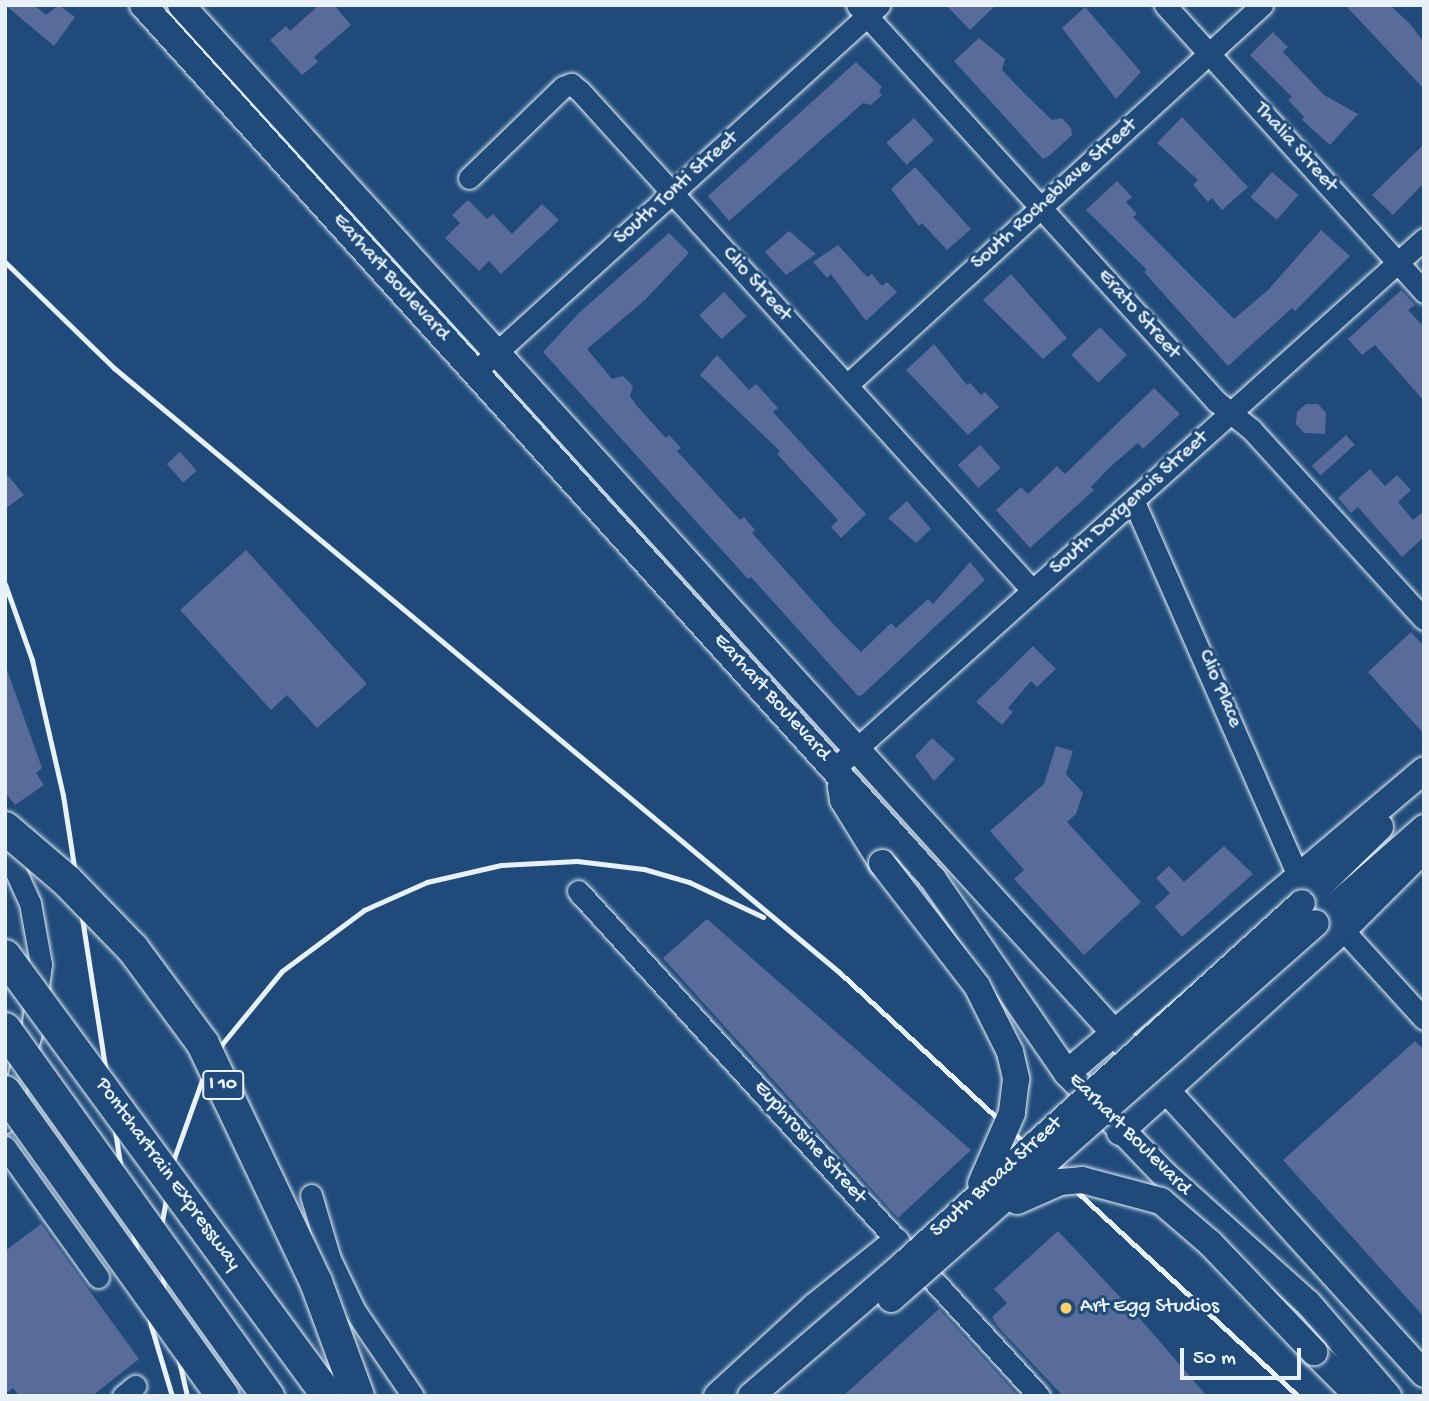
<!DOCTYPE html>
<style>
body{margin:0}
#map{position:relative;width:1429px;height:1401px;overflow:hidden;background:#1f4a7a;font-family:"Gochi Hand",sans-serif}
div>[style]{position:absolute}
.building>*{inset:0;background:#596b9a;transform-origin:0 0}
.roads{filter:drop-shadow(0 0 2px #e8f1f8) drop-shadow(0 0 2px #e8f1f8)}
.minor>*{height:21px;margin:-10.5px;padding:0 10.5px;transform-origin:10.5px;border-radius:10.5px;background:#1f4a7a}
.major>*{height:26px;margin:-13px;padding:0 13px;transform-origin:13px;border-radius:13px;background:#1f4a7a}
.rail>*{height:5px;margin:-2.5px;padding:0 2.5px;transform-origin:2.5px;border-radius:2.5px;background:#e8f1f8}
.bridges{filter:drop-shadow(0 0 2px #e8f1f8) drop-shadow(0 0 2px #e8f1f8)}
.major-bridge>*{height:26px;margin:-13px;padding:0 13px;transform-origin:13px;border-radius:13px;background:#1f4a7a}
.highway-bridge>*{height:32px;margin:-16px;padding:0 16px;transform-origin:16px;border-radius:16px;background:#1f4a7a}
.dots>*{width:19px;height:19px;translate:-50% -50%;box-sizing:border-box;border:4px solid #1f4a7a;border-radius:50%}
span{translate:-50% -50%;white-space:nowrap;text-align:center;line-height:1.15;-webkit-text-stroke:6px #1f4a7a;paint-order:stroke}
.shield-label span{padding:2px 5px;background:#1f4a7a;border:2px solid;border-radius:5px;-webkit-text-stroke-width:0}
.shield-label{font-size:19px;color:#e8f1f8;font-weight:700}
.street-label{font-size:21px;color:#e8f1f8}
.poi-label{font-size:21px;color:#e8f1f8}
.left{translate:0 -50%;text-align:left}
.frame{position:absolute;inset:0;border:7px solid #e8f1f8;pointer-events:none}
.scale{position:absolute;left:1180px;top:1348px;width:121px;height:32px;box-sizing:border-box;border:4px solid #e8f1f8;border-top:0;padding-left:9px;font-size:21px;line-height:24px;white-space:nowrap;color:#e8f1f8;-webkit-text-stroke:5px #1f4a7a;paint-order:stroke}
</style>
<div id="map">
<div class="building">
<div style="clip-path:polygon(5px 5px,34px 5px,46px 15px,59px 5px,75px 17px,54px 46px)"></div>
<div style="clip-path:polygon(319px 5px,334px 5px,351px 25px,314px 57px,318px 62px,302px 75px,270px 40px,286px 26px,290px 31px)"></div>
<div style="clip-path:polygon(946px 5px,996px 5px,970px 30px)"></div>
<div style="clip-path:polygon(1345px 5px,1390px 5px,1410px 24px,1424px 42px,1424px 89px)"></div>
<div style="clip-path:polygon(1085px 7px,1141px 72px,1116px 99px,1062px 28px)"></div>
<div style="clip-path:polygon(1273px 32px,1288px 47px,1283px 52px,1324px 95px,1358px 114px,1330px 145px,1302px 120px,1304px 117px,1288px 100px,1292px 97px,1250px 55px)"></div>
<div style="clip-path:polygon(979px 38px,1005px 59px,1002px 70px,1025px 94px,1052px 120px,1062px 118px,1071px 128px,1072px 135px,1049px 156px,1043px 159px,954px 61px)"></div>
<div style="clip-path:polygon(856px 62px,882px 87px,879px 91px,882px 95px,871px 105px,863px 103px,729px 221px,708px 196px)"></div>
<div style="clip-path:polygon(1182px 117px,1248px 187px,1222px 210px,1212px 198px,1208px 202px,1193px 185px,1198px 180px,1157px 143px)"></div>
<div style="left:914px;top:118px;width:30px;height:37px;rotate:48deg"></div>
<div style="clip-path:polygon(1424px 144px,1424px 183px,1393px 215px,1372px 195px)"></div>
<div style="clip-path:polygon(915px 167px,971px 229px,947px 250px,922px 223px,919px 226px,891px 189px)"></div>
<div style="left:1272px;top:172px;width:35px;height:33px;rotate:41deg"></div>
<div style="clip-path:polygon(1117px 181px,1132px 197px,1126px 202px,1137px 214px,1133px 217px,1234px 319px,1268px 290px,1321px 230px,1350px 256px,1295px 311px,1292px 308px,1228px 366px,1144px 272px,1147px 270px,1086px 210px)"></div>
<div style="clip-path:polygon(468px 200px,487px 219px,493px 214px,512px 234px,542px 204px,559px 220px,501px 274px,489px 261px,479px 271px,445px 238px,460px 223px,452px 215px)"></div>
<div style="clip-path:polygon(789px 231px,816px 254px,786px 275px,765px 252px)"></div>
<div style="clip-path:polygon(669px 233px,689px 253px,645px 300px,587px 349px,612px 379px,623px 376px,633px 386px,630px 396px,637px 406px,666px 438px,669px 435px,681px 448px,677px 451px,740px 520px,744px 517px,755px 530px,752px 533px,837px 628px,861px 652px,891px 623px,896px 628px,928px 599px,933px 604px,970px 562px,985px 580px,862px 695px,858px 696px,751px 577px,748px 579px,543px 352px,579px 313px)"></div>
<div style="clip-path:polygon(838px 245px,867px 277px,872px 274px,882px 286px,887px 282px,897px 292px,866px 321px,831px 274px,827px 278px,813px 262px)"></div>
<div style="clip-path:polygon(1011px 274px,1067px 338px,1043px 359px,983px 300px)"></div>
<div style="clip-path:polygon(1401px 290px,1415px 305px,1408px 310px,1424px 327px,1424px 401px,1375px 345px,1362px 355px,1348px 339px)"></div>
<div style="left:724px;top:292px;width:33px;height:34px;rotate:47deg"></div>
<div style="left:1100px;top:327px;width:39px;height:40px;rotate:46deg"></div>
<div style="clip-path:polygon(934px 344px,967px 385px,970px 383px,981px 395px,985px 392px,999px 407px,968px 435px,906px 370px)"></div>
<div style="clip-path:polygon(717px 355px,749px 390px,756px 384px,778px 408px,773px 412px,866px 514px,841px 538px,831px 527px,838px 520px,777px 454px,780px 451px,700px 375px)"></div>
<div style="clip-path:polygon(1154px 388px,1180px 414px,1143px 449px,1138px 443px,1109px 468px,1091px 487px,1094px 490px,1030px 548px,996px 510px,1021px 487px,1028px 494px,1057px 466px,1065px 474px)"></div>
<div style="clip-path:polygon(1306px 404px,1318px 404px,1326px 413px,1325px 434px,1304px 433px,1296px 424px,1297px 412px)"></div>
<div style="left:1346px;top:435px;width:13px;height:46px;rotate:48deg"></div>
<div style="left:980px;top:445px;width:31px;height:30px;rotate:48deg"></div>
<div style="left:180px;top:452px;width:25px;height:18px;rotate:48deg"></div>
<div style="clip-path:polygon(1370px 469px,1385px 486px,1397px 475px,1411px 490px,1398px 502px,1413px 520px,1424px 511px,1424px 537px,1402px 557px,1358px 507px,1351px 513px,1338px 498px)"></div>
<div style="clip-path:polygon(5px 472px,24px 495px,5px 509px)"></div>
<div style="clip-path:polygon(907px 501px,931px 529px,916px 543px,888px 518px)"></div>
<div style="clip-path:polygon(246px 550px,367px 684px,317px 728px,287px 695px,271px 710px,180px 610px)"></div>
<div style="clip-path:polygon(1411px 632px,1424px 646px,1424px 734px,1368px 672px)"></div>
<div style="clip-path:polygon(1033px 646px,1056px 669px,1037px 687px,1031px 681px,1008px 708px,1013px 712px,1002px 725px,976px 702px)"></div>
<div style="clip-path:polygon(5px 664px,42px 768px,36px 773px,44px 785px,15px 805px,5px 792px)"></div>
<div style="clip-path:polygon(932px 738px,955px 759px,934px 781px,915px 756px)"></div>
<div style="clip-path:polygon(1056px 746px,1073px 751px,1066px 774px,1083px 793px,1076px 814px,1067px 822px,1141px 902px,1084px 955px,1014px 879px,1024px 870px,990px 831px,1044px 784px)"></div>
<div style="clip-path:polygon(1224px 846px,1253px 874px,1182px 937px,1155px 907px,1170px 893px,1156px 878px,1169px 866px,1184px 882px)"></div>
<div style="clip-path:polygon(707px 919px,971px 1150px,898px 1218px,663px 958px)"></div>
<div style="clip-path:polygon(1415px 1041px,1424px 1050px,1424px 1317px,1283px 1160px)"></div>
<div style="clip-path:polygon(41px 1224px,139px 1359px,92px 1396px,19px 1396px,13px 1388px,5px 1394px,5px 1251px)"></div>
<div style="clip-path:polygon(1058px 1231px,1135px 1313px,1207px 1396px,1063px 1396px,999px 1328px,992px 1317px,1007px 1303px,994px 1289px)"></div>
<div style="clip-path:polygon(939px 1309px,1018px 1396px,843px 1396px)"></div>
</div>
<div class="roads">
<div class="minor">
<div style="left:857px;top:5px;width:535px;rotate:47.81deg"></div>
<div style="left:1216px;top:401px;width:45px;rotate:38.7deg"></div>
<div style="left:1251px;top:429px;width:257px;rotate:47.7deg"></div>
<div style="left:1165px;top:5px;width:387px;rotate:47.9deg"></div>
<div style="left:469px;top:178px;width:131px;rotate:-44.1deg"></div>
<div style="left:563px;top:87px;width:9px;rotate:-21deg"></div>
<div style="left:571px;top:84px;width:11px;rotate:38deg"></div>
<div style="left:580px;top:91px;width:673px;rotate:47.83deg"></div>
<div style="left:475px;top:372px;width:546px;rotate:-42.25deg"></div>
<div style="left:847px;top:385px;width:563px;rotate:-42.48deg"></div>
<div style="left:1134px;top:502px;width:410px;rotate:66.3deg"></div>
<div style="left:835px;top:768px;width:792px;rotate:-41.93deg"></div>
<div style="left:5px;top:848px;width:60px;rotate:65.6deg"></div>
<div style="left:30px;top:903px;width:62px;rotate:79.8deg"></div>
<div style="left:41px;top:964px;width:67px;rotate:97.8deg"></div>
<div style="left:32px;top:1030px;width:96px;rotate:106.4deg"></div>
<div style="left:578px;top:891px;width:684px;rotate:47.61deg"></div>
<div style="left:1343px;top:930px;width:120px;rotate:47.7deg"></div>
<div style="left:5px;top:1147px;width:160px;rotate:54.4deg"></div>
<div style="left:311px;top:1195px;width:67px;rotate:73.5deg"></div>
<div style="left:330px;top:1259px;width:58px;rotate:64.3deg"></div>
<div style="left:355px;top:1311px;width:103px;rotate:55.7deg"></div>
<div style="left:123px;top:1396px;width:16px;rotate:-40deg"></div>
</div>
<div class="major">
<div style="left:143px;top:5px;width:1178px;rotate:47.89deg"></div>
<div style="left:933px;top:879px;width:236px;rotate:55.4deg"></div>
<div style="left:1067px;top:1073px;width:140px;rotate:46.2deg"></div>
<div style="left:1164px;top:1174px;width:193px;rotate:41.9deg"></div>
<div style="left:1308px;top:1303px;width:123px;rotate:49.3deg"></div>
<div style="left:181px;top:5px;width:1849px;rotate:47.76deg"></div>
<div style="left:841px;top:787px;width:13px;rotate:81deg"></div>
<div style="left:843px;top:800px;width:74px;rotate:58.2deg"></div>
<div style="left:1302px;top:903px;width:109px;rotate:-44.3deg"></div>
<div style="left:1316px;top:923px;width:144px;rotate:-41.3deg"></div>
<div style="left:1067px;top:1073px;width:468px;rotate:-40.3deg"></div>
<div style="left:1120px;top:1132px;width:301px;rotate:-42.2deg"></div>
<div style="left:1343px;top:930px;width:115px;rotate:-45deg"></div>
<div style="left:1314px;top:1352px;width:62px;rotate:45deg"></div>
<div style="left:717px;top:1396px;width:132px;rotate:-42.5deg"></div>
<div style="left:814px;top:1307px;width:105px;rotate:-38.8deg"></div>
</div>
</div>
<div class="rail">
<div style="left:5px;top:262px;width:152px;rotate:44.2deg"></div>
<div style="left:114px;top:368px;width:944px;rotate:39.8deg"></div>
<div style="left:839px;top:972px;width:625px;rotate:42.73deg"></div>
<div style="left:5px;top:584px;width:81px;rotate:70.4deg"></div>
<div style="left:32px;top:660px;width:139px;rotate:77.1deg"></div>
<div style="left:63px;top:795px;width:378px;rotate:81.2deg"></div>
<div style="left:121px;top:1169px;width:160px;rotate:79.2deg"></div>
<div style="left:151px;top:1326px;width:73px;rotate:73.3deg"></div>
<div style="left:187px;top:1396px;width:104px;rotate:-102.8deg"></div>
<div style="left:164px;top:1295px;width:63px;rotate:-93.6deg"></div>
<div style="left:160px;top:1232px;width:72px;rotate:-79.6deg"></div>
<div style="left:173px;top:1161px;width:86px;rotate:-70.3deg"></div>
<div style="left:202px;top:1080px;width:41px;rotate:-60.9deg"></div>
<div style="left:222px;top:1044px;width:94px;rotate:-50.6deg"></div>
<div style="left:282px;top:971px;width:102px;rotate:-36.6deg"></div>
<div style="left:364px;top:910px;width:69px;rotate:-24deg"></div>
<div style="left:427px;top:882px;width:76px;rotate:-12.9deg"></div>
<div style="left:501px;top:865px;width:76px;rotate:-3deg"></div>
<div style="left:577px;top:861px;width:67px;rotate:6.8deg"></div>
<div style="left:644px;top:869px;width:47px;rotate:16.1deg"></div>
<div style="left:689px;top:882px;width:82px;rotate:25.3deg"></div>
</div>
<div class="bridges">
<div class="major-bridge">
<div style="left:882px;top:863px;width:155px;rotate:52.3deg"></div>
<div style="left:977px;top:986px;width:74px;rotate:63.4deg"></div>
<div style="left:1010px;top:1052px;width:28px;rotate:77deg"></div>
<div style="left:1016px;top:1079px;width:34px;rotate:97deg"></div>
<div style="left:1012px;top:1113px;width:77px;rotate:113.6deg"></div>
<div style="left:1017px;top:1201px;width:47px;rotate:-23.8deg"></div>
<div style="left:1060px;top:1182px;width:22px;rotate:-5deg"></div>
<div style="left:1082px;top:1180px;width:82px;rotate:14.9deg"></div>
<div style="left:1161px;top:1201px;width:65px;rotate:40.6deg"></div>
<div style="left:1210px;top:1243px;width:151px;rotate:46.3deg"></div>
<div style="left:891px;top:1299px;width:567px;rotate:-41.5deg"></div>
<div style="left:751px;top:1396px;width:202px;rotate:-40.8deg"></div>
<div style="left:904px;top:1264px;width:537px;rotate:-42.21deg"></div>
</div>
<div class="highway-bridge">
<div style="left:5px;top:828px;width:82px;rotate:40.5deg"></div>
<div style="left:67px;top:881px;width:95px;rotate:45.9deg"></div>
<div style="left:133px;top:949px;width:118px;rotate:53.6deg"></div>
<div style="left:203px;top:1044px;width:263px;rotate:64.6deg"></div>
<div style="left:316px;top:1282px;width:121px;rotate:69.8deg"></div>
<div style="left:5px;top:956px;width:546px;rotate:53.72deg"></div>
<div style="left:5px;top:1029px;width:452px;rotate:54.4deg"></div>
<div style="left:5px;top:1092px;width:374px;rotate:54.4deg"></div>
</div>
</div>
<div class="dots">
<div style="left:1066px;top:1308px;background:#ffd166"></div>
</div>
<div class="shield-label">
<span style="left:223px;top:1085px">I 10</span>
</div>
<div class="street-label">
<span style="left:1295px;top:148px;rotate:48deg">Thalia Street</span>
<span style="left:677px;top:189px;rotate:-42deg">South Tonti Street</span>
<span style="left:1055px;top:195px;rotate:-42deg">South Rocheblave Street</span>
<span style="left:390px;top:278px;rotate:48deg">Earhart Boulevard</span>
<span style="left:756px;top:285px;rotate:48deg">Clio Street</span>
<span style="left:1138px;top:315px;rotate:48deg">Erato Street</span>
<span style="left:1130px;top:504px;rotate:-42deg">South Dorgenois Street</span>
<span style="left:1219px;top:689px;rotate:67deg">Clio Place</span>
<span style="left:771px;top:698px;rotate:48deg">Earhart Boulevard</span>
<span style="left:1129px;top:1135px;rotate:45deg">Earhart Boulevard</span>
<span style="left:809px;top:1143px;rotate:48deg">Euphrosine Street</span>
<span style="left:167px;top:1175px;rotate:54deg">Pontchartrain Expressway</span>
<span style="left:997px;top:1178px;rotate:-42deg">South Broad Street</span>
</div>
<div class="poi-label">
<span class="left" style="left:1080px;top:1308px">Art Egg Studios</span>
</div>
<div class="frame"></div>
<div class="scale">50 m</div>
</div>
